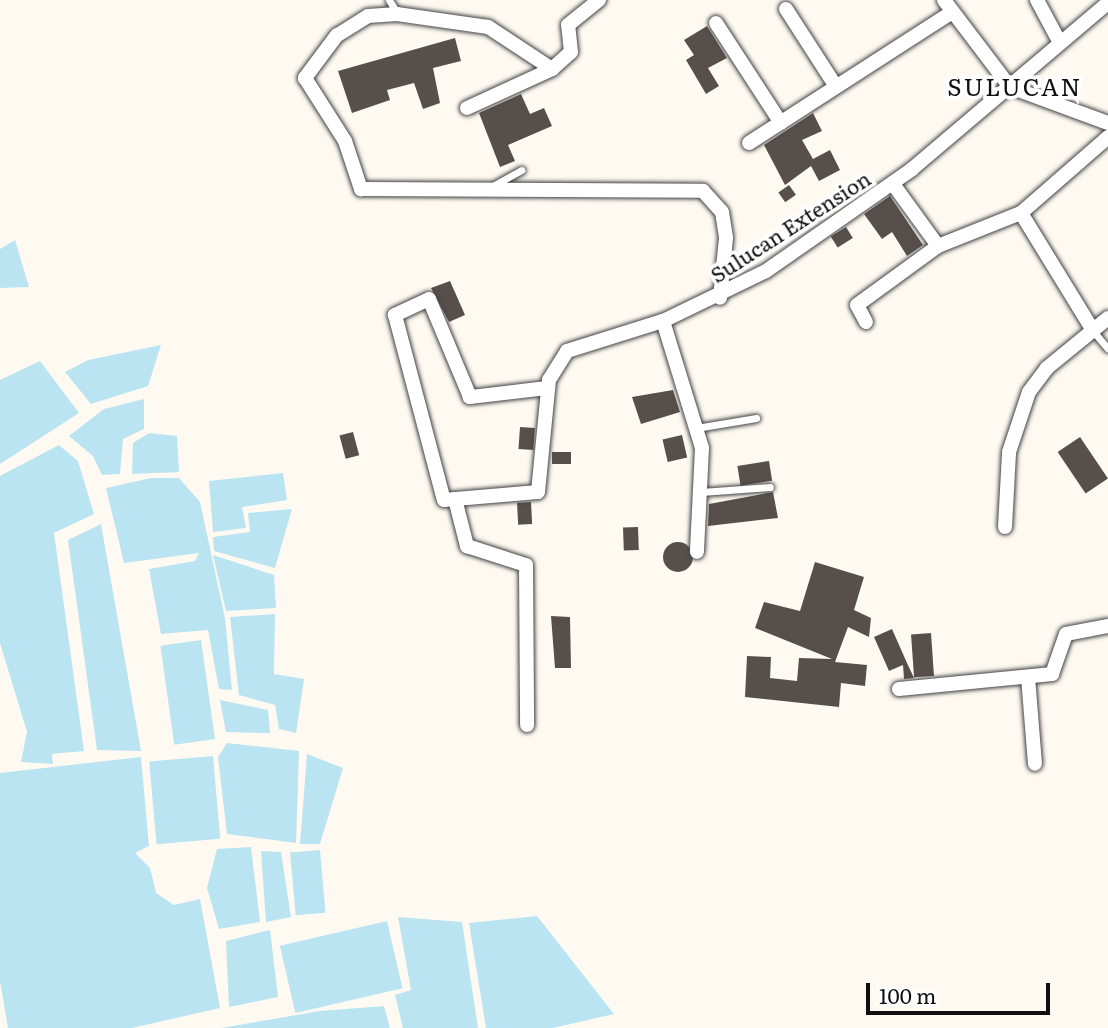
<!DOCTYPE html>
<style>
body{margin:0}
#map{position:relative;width:1108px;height:1028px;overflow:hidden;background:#fefaf2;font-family:Literata,serif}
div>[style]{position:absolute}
.water>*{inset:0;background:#bae4f1;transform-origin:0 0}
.building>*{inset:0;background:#574f4c;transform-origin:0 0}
.round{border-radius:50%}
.roads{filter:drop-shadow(0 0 2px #424242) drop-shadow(0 0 2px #424242)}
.lane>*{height:7px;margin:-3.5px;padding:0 3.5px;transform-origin:3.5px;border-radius:3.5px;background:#fff}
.street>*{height:14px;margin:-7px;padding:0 7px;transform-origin:7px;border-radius:7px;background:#fff}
span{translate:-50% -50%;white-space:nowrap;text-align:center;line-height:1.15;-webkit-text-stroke:7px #fff;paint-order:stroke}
.street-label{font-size:21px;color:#0f0f0f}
.quarter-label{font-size:24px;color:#0f0f0f;letter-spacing:2px}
.scale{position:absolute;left:866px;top:983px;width:184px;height:32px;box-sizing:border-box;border:4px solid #0f0f0f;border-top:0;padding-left:9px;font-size:21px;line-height:24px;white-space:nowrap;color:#0f0f0f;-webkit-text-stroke:5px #fff;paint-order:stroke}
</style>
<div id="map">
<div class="water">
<div style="clip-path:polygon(15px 240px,29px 287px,0 288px,0 249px)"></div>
<div style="clip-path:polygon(161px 345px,148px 386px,91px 404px,65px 372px,88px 360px)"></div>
<div style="clip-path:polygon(40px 361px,79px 413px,0 464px,0 380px)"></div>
<div style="clip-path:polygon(144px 399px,144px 429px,123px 439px,120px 474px,102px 475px,93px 456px,69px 436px,104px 409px)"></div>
<div style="clip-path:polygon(149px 433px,177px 436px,179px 472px,132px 474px,133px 443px)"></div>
<div style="clip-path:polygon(59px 445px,78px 461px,94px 514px,54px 533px,84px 751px,52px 754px,53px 764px,21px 762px,27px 732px,0 643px,0 476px)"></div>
<div style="clip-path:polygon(283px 473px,287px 500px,242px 507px,246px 528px,213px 532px,209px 481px)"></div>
<div style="clip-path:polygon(151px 478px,179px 478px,200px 502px,225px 618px,232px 690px,219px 689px,208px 630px,161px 634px,149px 569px,195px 561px,199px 553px,124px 563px,106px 488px)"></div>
<div style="clip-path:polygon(292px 509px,275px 568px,214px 551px,213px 537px,250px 532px,248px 513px)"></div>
<div style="clip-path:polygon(101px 524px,141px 751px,97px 750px,68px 540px)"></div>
<div style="clip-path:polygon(213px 555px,274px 575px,276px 608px,226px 611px)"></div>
<div style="clip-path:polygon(275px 614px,274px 674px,304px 679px,296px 733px,279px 729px,275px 705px,239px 695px,230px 617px)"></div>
<div style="left:201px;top:640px;width:100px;height:41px;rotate:82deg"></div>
<div style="clip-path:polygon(220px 700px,268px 710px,270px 733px,226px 732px)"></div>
<div style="clip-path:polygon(227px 743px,299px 751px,296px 843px,227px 834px,218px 757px)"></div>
<div style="clip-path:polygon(307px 754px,343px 768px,320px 844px,300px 844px)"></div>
<div style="left:213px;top:756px;width:83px;height:64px;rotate:85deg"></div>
<div style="clip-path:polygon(141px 757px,149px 846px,135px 853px,150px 868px,156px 893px,174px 905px,200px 899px,220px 1008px,132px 1028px,8px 1028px,0 981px,0 773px)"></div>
<div style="clip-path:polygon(251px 847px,260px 922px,219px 929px,207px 888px,217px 849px)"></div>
<div style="left:320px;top:850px;width:63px;height:30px;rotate:85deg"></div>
<div style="clip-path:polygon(261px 851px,281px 852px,291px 917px,266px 922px)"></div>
<div style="clip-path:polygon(537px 916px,614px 1014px,553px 1028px,486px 1028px,469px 923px)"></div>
<div style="clip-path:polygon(398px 917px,462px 922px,478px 1028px,403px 1028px,395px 995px,411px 990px)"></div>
<div style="left:387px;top:921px;width:69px;height:110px;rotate:77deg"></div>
<div style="clip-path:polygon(270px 930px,278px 997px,229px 1007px,226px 941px)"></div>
<div style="clip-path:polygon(384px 1006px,390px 1028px,221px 1028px,320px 1011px)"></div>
</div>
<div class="building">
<div style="clip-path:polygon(707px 26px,727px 58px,708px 68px,719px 86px,706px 94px,686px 60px,694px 55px,684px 40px)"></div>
<div style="clip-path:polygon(455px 38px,461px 61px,433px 68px,440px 103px,423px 109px,414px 83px,387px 90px,390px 100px,352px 113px,338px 71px)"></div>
<div style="clip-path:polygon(521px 94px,530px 114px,544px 108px,552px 126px,508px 145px,515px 161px,500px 167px,479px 113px)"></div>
<div style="clip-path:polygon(813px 113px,822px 131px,802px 140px,813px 159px,830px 150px,840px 170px,819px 181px,811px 166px,785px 185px,764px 145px)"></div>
<div style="left:789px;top:185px;width:12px;height:13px;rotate:55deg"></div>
<div style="clip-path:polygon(890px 196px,923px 245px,907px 256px,892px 232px,882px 239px,864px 214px)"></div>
<div style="left:846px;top:227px;width:13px;height:18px;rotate:58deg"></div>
<div style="clip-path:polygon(450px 281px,465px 315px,449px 322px,431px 288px)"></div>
<div style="clip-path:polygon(673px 390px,680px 412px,641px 424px,632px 397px)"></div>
<div style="left:520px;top:427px;width:15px;height:22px;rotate:4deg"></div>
<div style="left:353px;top:432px;width:24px;height:14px;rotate:75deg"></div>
<div style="left:682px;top:435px;width:23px;height:20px;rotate:77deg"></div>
<div style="left:1080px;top:437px;width:50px;height:27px;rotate:56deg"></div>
<div style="left:552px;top:452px;width:19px;height:12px"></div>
<div style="left:769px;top:461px;width:20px;height:32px;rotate:81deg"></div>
<div style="clip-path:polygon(773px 492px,778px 518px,708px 526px,709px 504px)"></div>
<div style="left:531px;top:502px;width:22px;height:14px;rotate:87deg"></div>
<div style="left:638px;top:527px;width:23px;height:15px;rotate:88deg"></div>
<div class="round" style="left:663px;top:542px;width:30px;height:30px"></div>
<div style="clip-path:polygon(815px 562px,864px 577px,854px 610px,871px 618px,869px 637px,848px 627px,835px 662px,867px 665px,865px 686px,841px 683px,839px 707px,745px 697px,747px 656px,771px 657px,770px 678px,797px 681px,799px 658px,832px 659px,755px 628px,764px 602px,800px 611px)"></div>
<div style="clip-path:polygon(551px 616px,570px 617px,571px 668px,555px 668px)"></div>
<div style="clip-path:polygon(892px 629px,907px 663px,914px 678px,904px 679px,903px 665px,889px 671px,874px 637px)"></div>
<div style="left:931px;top:633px;width:43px;height:20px;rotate:86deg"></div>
</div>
<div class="roads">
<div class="lane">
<div style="left:389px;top:0;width:15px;rotate:58deg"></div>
<div style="left:489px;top:188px;width:37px;rotate:-29deg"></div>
<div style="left:1093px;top:331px;width:23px;rotate:50deg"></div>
<div style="left:696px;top:428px;width:61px;rotate:-9.5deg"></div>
<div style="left:701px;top:492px;width:69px;rotate:-4.1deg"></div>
</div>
<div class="street">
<div style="left:944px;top:0;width:109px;rotate:52.8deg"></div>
<div style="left:1010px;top:87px;width:104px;rotate:20.2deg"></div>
<div style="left:1037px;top:0;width:47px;rotate:61.8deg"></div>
<div style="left:786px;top:9px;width:90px;rotate:57.2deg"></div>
<div style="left:716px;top:23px;width:119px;rotate:57deg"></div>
<div style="left:552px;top:69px;width:77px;rotate:-146.7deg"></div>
<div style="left:488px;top:27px;width:92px;rotate:-171.9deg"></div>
<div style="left:397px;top:14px;width:29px;rotate:176deg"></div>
<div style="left:368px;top:16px;width:36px;rotate:148deg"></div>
<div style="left:337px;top:35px;width:54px;rotate:126.7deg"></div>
<div style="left:305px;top:78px;width:75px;rotate:57.6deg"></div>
<div style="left:345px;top:141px;width:51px;rotate:71.6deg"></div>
<div style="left:361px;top:189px;width:342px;rotate:0.3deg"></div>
<div style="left:703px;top:191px;width:28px;rotate:48deg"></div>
<div style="left:722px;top:212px;width:26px;rotate:81deg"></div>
<div style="left:726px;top:238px;width:60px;rotate:95.7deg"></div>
<div style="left:467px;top:108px;width:94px;rotate:-24.6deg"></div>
<div style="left:552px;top:69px;width:25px;rotate:-42deg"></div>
<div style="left:571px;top:52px;width:27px;rotate:-96deg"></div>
<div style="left:568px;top:25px;width:40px;rotate:-39deg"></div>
<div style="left:749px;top:143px;width:242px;rotate:-32.8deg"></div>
<div style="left:1021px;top:213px;width:136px;rotate:58.5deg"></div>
<div style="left:938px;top:246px;width:89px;rotate:-21.7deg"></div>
<div style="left:1021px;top:213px;width:116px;rotate:-41.1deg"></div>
<div style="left:663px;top:321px;width:133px;rotate:72.9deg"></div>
<div style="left:702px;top:448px;width:104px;rotate:92.8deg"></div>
<div style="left:866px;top:322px;width:19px;rotate:-118deg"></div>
<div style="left:857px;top:305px;width:100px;rotate:-36.1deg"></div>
<div style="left:938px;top:246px;width:77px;rotate:-126deg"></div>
<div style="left:547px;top:388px;width:78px;rotate:173.3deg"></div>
<div style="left:470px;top:397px;width:106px;rotate:-112.7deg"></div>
<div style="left:429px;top:299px;width:38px;rotate:155deg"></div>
<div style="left:395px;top:315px;width:191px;rotate:75.2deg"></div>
<div style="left:444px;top:500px;width:94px;rotate:-4.9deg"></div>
<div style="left:538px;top:492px;width:113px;rotate:-84.4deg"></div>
<div style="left:549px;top:380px;width:34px;rotate:-58deg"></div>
<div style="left:567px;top:351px;width:101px;rotate:-17.4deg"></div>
<div style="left:663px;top:321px;width:114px;rotate:-25.9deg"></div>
<div style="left:766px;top:271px;width:178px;rotate:-34.9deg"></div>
<div style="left:912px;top:169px;width:257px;rotate:-40.3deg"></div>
<div style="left:455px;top:499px;width:49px;rotate:75.7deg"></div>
<div style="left:467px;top:546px;width:62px;rotate:17.9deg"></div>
<div style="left:526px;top:565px;width:160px;rotate:89.6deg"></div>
<div style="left:1005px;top:527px;width:75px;rotate:-86.9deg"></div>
<div style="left:1009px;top:452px;width:63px;rotate:-71.6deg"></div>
<div style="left:1029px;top:392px;width:30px;rotate:-53deg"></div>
<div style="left:1047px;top:368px;width:79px;rotate:-39.3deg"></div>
<div style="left:1028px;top:677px;width:87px;rotate:85.4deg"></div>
<div style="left:899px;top:689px;width:154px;rotate:-5.6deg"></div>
<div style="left:1052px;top:674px;width:42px;rotate:-70.7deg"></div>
<div style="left:1066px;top:634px;width:43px;rotate:-10.8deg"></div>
</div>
</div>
<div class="street-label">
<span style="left:790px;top:226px;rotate:-33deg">Sulucan Extension</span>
</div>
<div class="quarter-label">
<span style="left:1015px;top:86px">SULUCAN</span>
</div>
<div class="scale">100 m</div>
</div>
